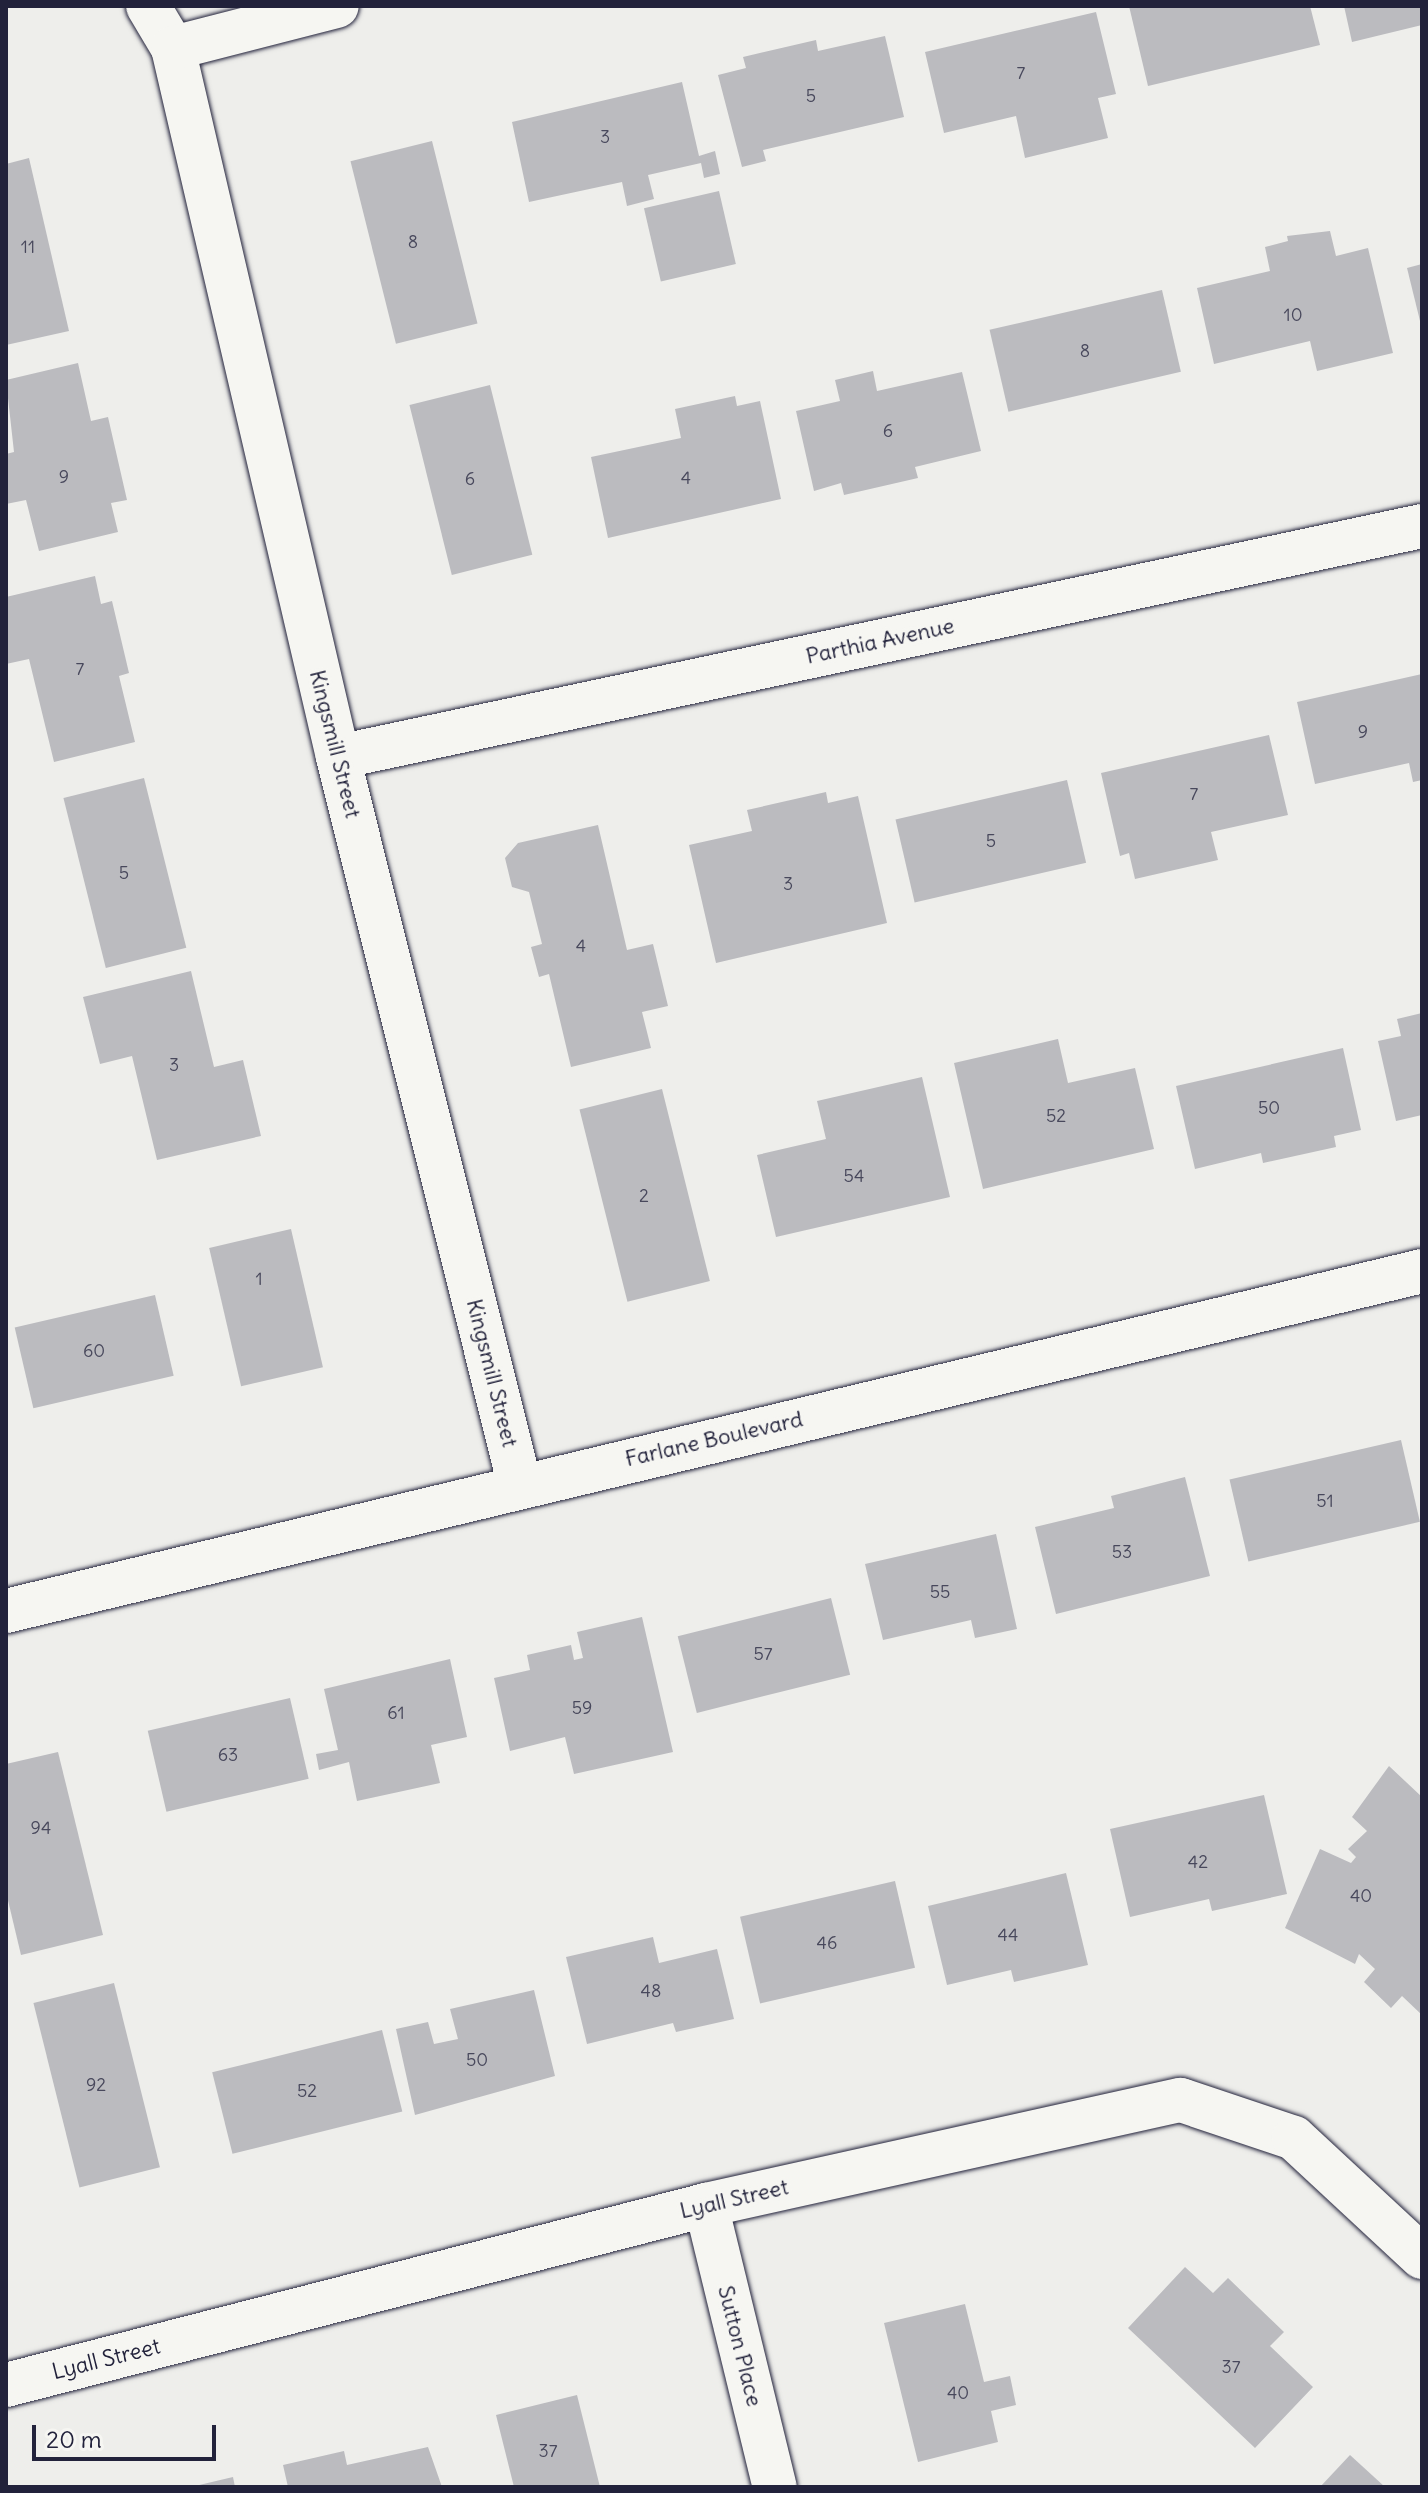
<!DOCTYPE html>
<style>
body{margin:0}
#map{position:relative;width:1428px;height:2493px;overflow:hidden;background:#eeeeeb;font-family:Delius,sans-serif}
div>[style]{position:absolute}
.building>*{inset:0;background:#bbbbbf;transform-origin:0 0}
.roads{filter:drop-shadow(0 0 2px #22223b) drop-shadow(0 0 2px #22223b)}
.minor>*{height:44px;margin:-22px;padding:0 22px;transform-origin:22px;border-radius:22px;background:#f6f6f2}
span{translate:-50% -50%;white-space:nowrap;text-align:center;line-height:1.15;-webkit-text-stroke:7px #f6f6f2;paint-order:stroke}
.number-label{font-size:18px;color:#48485c}
.number-label span{-webkit-text-stroke-width:0}
.street-label{font-size:22px;color:#22223b}
.frame{position:absolute;inset:0;border:8px solid #22223b;pointer-events:none}
.scale{position:absolute;left:32px;top:2425px;width:184px;height:36px;box-sizing:border-box;border:4px solid #22223b;border-top:0;padding-left:10px;font-size:24px;line-height:28px;white-space:nowrap;color:#22223b;-webkit-text-stroke:6px #f6f6f2;paint-order:stroke}
</style>
<div id="map">
<div class="building">
<div style="clip-path:polygon(1129px 6px,1310px 6px,1320px 45px,1148px 86px)"></div>
<div style="clip-path:polygon(1344px 6px,1422px 6px,1422px 25px,1352px 42px)"></div>
<div style="clip-path:polygon(1096px 12px,1116px 94px,1098px 98px,1108px 138px,1025px 158px,1016px 116px,944px 133px,925px 52px)"></div>
<div style="clip-path:polygon(885px 36px,904px 117px,763px 150px,766px 161px,742px 167px,718px 75px,746px 68px,743px 57px,816px 40px,818px 51px)"></div>
<div style="clip-path:polygon(682px 82px,699px 156px,715px 151px,720px 174px,704px 178px,701px 163px,648px 175px,654px 199px,627px 206px,622px 182px,529px 202px,512px 122px)"></div>
<div style="left:432px;top:141px;width:188px;height:84px;rotate:76deg"></div>
<div style="clip-path:polygon(29px 158px,69px 331px,6px 345px,6px 164px)"></div>
<div style="left:719px;top:191px;width:75px;height:77px;rotate:77deg"></div>
<div style="clip-path:polygon(1330px 231px,1336px 256px,1368px 248px,1393px 353px,1317px 371px,1310px 341px,1214px 364px,1197px 288px,1270px 271px,1265px 247px,1288px 241px,1287px 236px)"></div>
<div style="clip-path:polygon(1422px 264px,1422px 325px,1421px 325px,1407px 268px)"></div>
<div style="left:1162px;top:290px;width:84px;height:177px;rotate:77deg"></div>
<div style="clip-path:polygon(78px 363px,91px 421px,108px 417px,127px 500px,111px 503px,118px 532px,39px 551px,26px 500px,6px 504px,6px 454px,14px 452px,6px 380px)"></div>
<div style="clip-path:polygon(873px 371px,877px 391px,962px 372px,981px 451px,915px 467px,918px 478px,844px 495px,841px 483px,814px 491px,796px 411px,840px 401px,835px 380px)"></div>
<div style="left:490px;top:385px;width:175px;height:83px;rotate:76deg"></div>
<div style="clip-path:polygon(735px 396px,737px 406px,760px 401px,781px 499px,608px 538px,591px 457px,681px 438px,675px 409px)"></div>
<div style="clip-path:polygon(95px 576px,101px 604px,112px 601px,129px 673px,119px 676px,135px 742px,54px 762px,29px 659px,6px 664px,6px 597px)"></div>
<div style="clip-path:polygon(1422px 674px,1422px 780px,1413px 782px,1409px 763px,1315px 784px,1297px 702px)"></div>
<div style="clip-path:polygon(1269px 735px,1288px 815px,1211px 832px,1218px 860px,1135px 879px,1129px 853px,1120px 856px,1101px 773px)"></div>
<div style="left:144px;top:778px;width:175px;height:83px;rotate:76deg"></div>
<div style="left:1067px;top:780px;width:85px;height:176px;rotate:77deg"></div>
<div style="clip-path:polygon(826px 792px,828px 803px,858px 796px,887px 923px,716px 963px,689px 845px,752px 831px,747px 810px)"></div>
<div style="clip-path:polygon(598px 825px,627px 950px,653px 944px,668px 1006px,642px 1012px,651px 1048px,571px 1067px,549px 974px,539px 977px,531px 947px,542px 944px,529px 892px,512px 887px,505px 858px,518px 843px)"></div>
<div style="clip-path:polygon(191px 971px,214px 1067px,243px 1060px,261px 1136px,157px 1160px,132px 1056px,100px 1064px,83px 997px)"></div>
<div style="clip-path:polygon(1422px 1013px,1422px 1115px,1396px 1121px,1378px 1041px,1401px 1036px,1397px 1019px)"></div>
<div style="clip-path:polygon(1058px 1039px,1068px 1083px,1135px 1068px,1154px 1149px,983px 1189px,954px 1063px)"></div>
<div style="clip-path:polygon(1343px 1048px,1361px 1130px,1334px 1136px,1336px 1147px,1263px 1163px,1261px 1153px,1195px 1169px,1176px 1086px)"></div>
<div style="clip-path:polygon(922px 1077px,950px 1197px,776px 1237px,757px 1155px,826px 1139px,817px 1101px)"></div>
<div style="left:662px;top:1089px;width:198px;height:85px;rotate:76deg"></div>
<div style="left:291px;top:1229px;width:142px;height:84px;rotate:77deg"></div>
<div style="left:155px;top:1295px;width:83px;height:144px;rotate:77deg"></div>
<div style="left:1401px;top:1440px;width:84px;height:176px;rotate:77deg"></div>
<div style="clip-path:polygon(1185px 1477px,1210px 1576px,1056px 1614px,1035px 1527px,1114px 1508px,1111px 1496px)"></div>
<div style="clip-path:polygon(996px 1534px,1017px 1629px,975px 1638px,971px 1620px,883px 1640px,865px 1564px)"></div>
<div style="left:831px;top:1598px;width:79px;height:158px;rotate:76deg"></div>
<div style="clip-path:polygon(642px 1617px,673px 1752px,574px 1774px,565px 1737px,510px 1751px,494px 1678px,530px 1670px,527px 1655px,571px 1645px,574px 1660px,583px 1658px,577px 1632px)"></div>
<div style="clip-path:polygon(450px 1659px,467px 1737px,431px 1745px,440px 1783px,357px 1801px,349px 1762px,319px 1770px,316px 1754px,338px 1750px,324px 1689px)"></div>
<div style="left:290px;top:1698px;width:83px;height:146px;rotate:77deg"></div>
<div style="clip-path:polygon(58px 1752px,103px 1935px,21px 1955px,6px 1892px,6px 1764px)"></div>
<div style="clip-path:polygon(1389px 1766px,1422px 1797px,1422px 2015px,1402px 1996px,1391px 2008px,1364px 1982px,1375px 1969px,1359px 1954px,1355px 1964px,1285px 1928px,1320px 1849px,1351px 1863px,1356px 1857px,1348px 1849px,1367px 1831px,1352px 1817px)"></div>
<div style="clip-path:polygon(1264px 1795px,1287px 1894px,1212px 1911px,1209px 1899px,1130px 1917px,1110px 1829px)"></div>
<div style="clip-path:polygon(1066px 1873px,1088px 1965px,1014px 1982px,1011px 1970px,947px 1985px,928px 1906px)"></div>
<div style="left:895px;top:1881px;width:89px;height:159px;rotate:77deg"></div>
<div style="clip-path:polygon(653px 1937px,659px 1963px,717px 1949px,734px 2019px,676px 2032px,673px 2023px,587px 2044px,566px 1957px)"></div>
<div style="left:114px;top:1983px;width:190px;height:83px;rotate:76deg"></div>
<div style="clip-path:polygon(534px 1990px,555px 2076px,415px 2115px,396px 2029px,428px 2022px,434px 2044px,458px 2039px,450px 2009px)"></div>
<div style="left:382px;top:2030px;width:84px;height:175px;rotate:76deg"></div>
<div style="clip-path:polygon(1185px 2267px,1213px 2293px,1228px 2278px,1284px 2332px,1270px 2346px,1313px 2387px,1255px 2448px,1128px 2328px)"></div>
<div style="clip-path:polygon(965px 2304px,984px 2382px,1010px 2376px,1016px 2405px,991px 2411px,998px 2442px,918px 2462px,884px 2323px)"></div>
<div style="clip-path:polygon(577px 2395px,600px 2487px,514px 2487px,496px 2415px)"></div>
<div style="clip-path:polygon(428px 2447px,442px 2487px,288px 2487px,283px 2465px,344px 2451px,347px 2465px)"></div>
<div style="clip-path:polygon(1350px 2455px,1385px 2487px,1320px 2487px)"></div>
<div style="clip-path:polygon(233px 2477px,235px 2487px,195px 2487px,195px 2486px)"></div>
</div>
<div class="roads">
<div class="minor">
<div style="left:148px;top:6px;width:49px;rotate:59.2deg"></div>
<div style="left:173px;top:48px;width:728px;rotate:76.9deg"></div>
<div style="left:338px;top:757px;width:751px;rotate:75.98deg"></div>
<div style="left:173px;top:48px;width:169px;rotate:-14.4deg"></div>
<div style="left:338px;top:757px;width:1108px;rotate:-12.03deg"></div>
<div style="left:6px;top:1611px;width:1456px;rotate:-13.5deg"></div>
<div style="left:706px;top:2205px;width:290px;rotate:76.3deg"></div>
<div style="left:6px;top:2385px;width:723px;rotate:-14.42deg"></div>
<div style="left:706px;top:2205px;width:486px;rotate:-12.5deg"></div>
<div style="left:1181px;top:2100px;width:119px;rotate:18.6deg"></div>
<div style="left:1294px;top:2138px;width:175px;rotate:42.9deg"></div>
</div>
</div>
<div class="number-label">
<span style="left:1021px;top:73px">7</span>
<span style="left:811px;top:96px">5</span>
<span style="left:605px;top:137px">3</span>
<span style="left:413px;top:242px">8</span>
<span style="left:28px;top:247px">11</span>
<span style="left:1293px;top:315px">10</span>
<span style="left:1085px;top:351px">8</span>
<span style="left:888px;top:431px">6</span>
<span style="left:64px;top:477px">9</span>
<span style="left:686px;top:478px">4</span>
<span style="left:470px;top:479px">6</span>
<span style="left:80px;top:669px">7</span>
<span style="left:1363px;top:732px">9</span>
<span style="left:1194px;top:794px">7</span>
<span style="left:991px;top:841px">5</span>
<span style="left:124px;top:873px">5</span>
<span style="left:788px;top:884px">3</span>
<span style="left:581px;top:946px">4</span>
<span style="left:174px;top:1065px">3</span>
<span style="left:1269px;top:1108px">50</span>
<span style="left:1056px;top:1116px">52</span>
<span style="left:854px;top:1176px">54</span>
<span style="left:644px;top:1196px">2</span>
<span style="left:259px;top:1279px">1</span>
<span style="left:94px;top:1351px">60</span>
<span style="left:1325px;top:1501px">51</span>
<span style="left:1122px;top:1552px">53</span>
<span style="left:940px;top:1592px">55</span>
<span style="left:763px;top:1654px">57</span>
<span style="left:582px;top:1708px">59</span>
<span style="left:396px;top:1713px">61</span>
<span style="left:228px;top:1755px">63</span>
<span style="left:41px;top:1828px">94</span>
<span style="left:1198px;top:1862px">42</span>
<span style="left:1361px;top:1896px">40</span>
<span style="left:1008px;top:1935px">44</span>
<span style="left:827px;top:1943px">46</span>
<span style="left:651px;top:1991px">48</span>
<span style="left:477px;top:2060px">50</span>
<span style="left:96px;top:2085px">92</span>
<span style="left:307px;top:2091px">52</span>
<span style="left:1231px;top:2367px">37</span>
<span style="left:958px;top:2393px">40</span>
<span style="left:548px;top:2451px">37</span>
</div>
<div class="street-label">
<span style="left:880px;top:641px;rotate:-12deg">Parthia Avenue</span>
<span style="left:335px;top:744px;rotate:76deg">Kingsmill Street</span>
<span style="left:492px;top:1373px;rotate:76deg">Kingsmill Street</span>
<span style="left:714px;top:1439px;rotate:-13deg">Farlane Boulevard</span>
<span style="left:734px;top:2199px;rotate:-13deg">Lyall Street</span>
<span style="left:740px;top:2346px;rotate:76deg">Sutton Place</span>
<span style="left:106px;top:2359px;rotate:-14deg">Lyall Street</span>
</div>
<div class="frame"></div>
<div class="scale">20 m</div>
</div>
